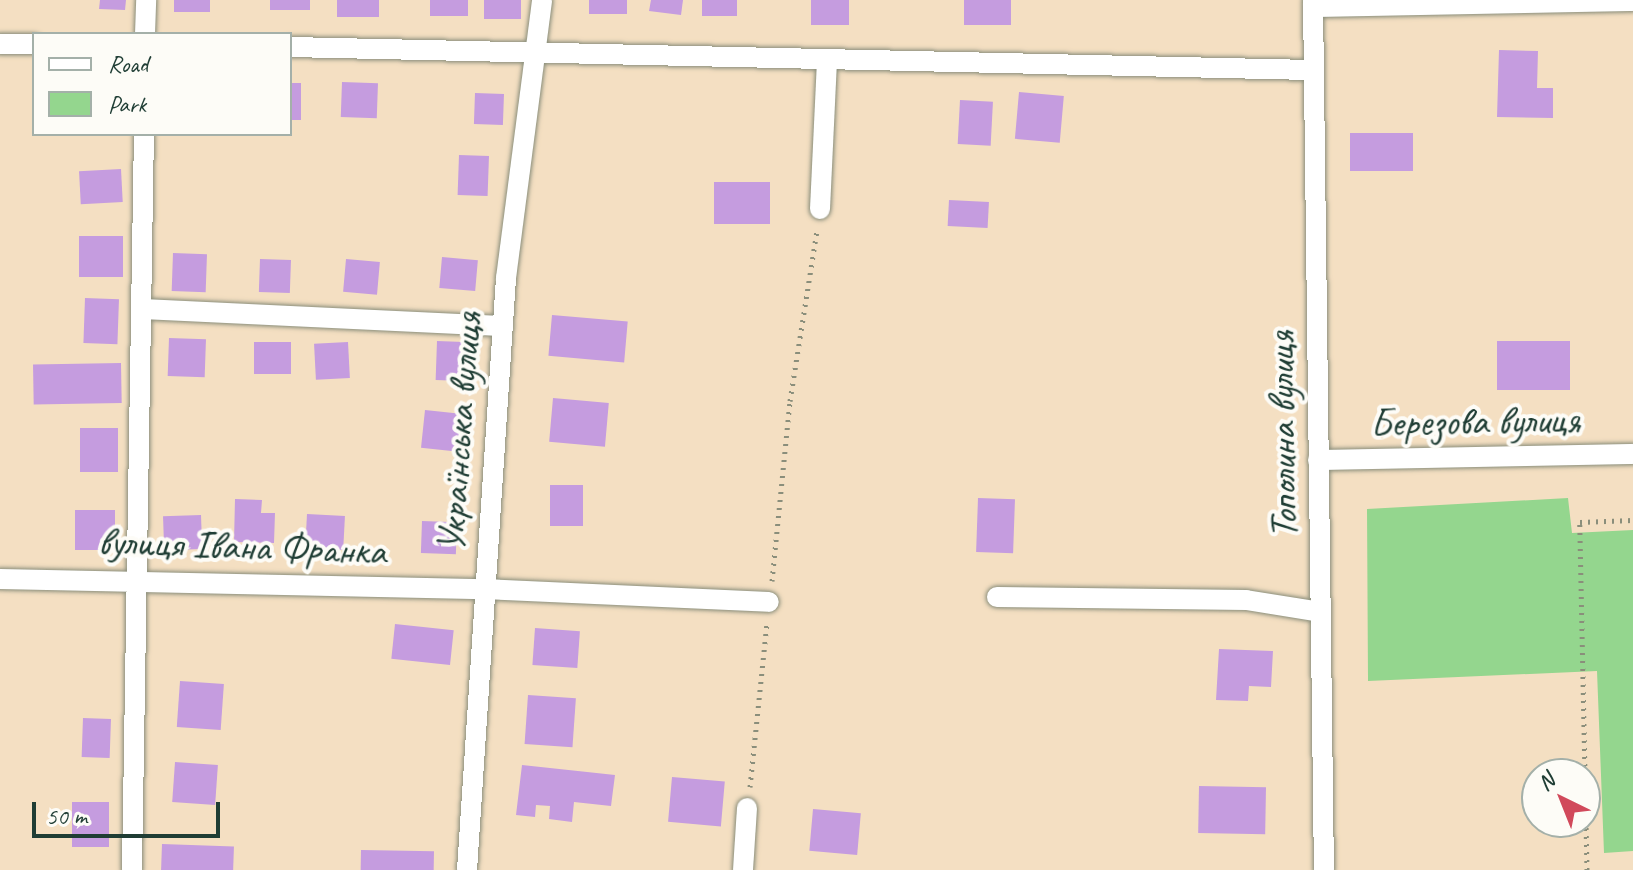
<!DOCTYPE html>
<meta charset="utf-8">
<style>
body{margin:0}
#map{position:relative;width:1633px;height:870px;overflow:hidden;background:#f4dfc2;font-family:Caveat,sans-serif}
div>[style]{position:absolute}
.green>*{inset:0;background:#94d68e}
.building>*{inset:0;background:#c59cdf;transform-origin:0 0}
.path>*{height:5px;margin-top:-2.5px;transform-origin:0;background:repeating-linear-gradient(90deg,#8a8e7b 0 2px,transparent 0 8px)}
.roads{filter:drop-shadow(0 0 2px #8a8e7b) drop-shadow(0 0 2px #8a8e7b)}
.street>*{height:20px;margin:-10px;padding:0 10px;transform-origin:10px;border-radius:10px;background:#fff}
span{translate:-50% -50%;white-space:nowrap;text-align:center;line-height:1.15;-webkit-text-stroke:8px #fdfcf7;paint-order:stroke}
.street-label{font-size:40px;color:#1f3d34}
.legend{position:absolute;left:32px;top:32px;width:260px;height:104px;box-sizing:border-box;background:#fdfcf7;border:2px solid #a4b0a9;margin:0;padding:10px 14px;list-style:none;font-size:24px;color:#1f3d34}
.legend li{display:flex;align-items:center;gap:16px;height:40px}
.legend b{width:40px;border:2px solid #a4b0a9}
.north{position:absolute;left:1521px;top:758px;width:80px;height:80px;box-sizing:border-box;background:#fdfcf7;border:2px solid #a4b0a9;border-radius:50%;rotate:317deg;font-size:22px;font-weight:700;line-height:32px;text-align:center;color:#1f3d34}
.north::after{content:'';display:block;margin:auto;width:28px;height:36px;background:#d1495b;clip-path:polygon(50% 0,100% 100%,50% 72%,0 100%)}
.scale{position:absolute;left:32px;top:802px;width:188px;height:36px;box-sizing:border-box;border:4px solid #1f3d34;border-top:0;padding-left:10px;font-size:24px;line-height:28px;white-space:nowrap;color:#1f3d34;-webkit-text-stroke:6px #fdfcf7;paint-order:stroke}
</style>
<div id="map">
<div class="green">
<div style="clip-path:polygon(1568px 498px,1572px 533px,1633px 530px,1633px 851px,1604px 853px,1597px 671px,1368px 681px,1367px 509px)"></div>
</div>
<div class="building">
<div style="clip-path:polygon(100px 0,126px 0,125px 10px,99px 9px)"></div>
<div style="left:174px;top:0;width:36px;height:12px"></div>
<div style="left:270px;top:0;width:40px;height:10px"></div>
<div style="left:337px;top:0;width:42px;height:17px"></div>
<div style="left:430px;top:0;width:38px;height:16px"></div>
<div style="left:484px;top:0;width:37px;height:19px"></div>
<div style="left:589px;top:0;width:38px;height:14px"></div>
<div style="clip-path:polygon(651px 0,683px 0,681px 15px,649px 11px)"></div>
<div style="left:702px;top:0;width:35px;height:16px"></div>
<div style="left:811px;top:0;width:38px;height:25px"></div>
<div style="left:964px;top:0;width:47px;height:25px"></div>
<div style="clip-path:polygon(1499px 50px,1538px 51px,1537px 88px,1553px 88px,1553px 118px,1497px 117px)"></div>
<div style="left:342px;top:82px;width:36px;height:35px;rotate:2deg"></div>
<div style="left:290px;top:83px;width:11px;height:37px"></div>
<div style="left:1019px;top:92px;width:45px;height:47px;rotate:5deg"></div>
<div style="left:475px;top:93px;width:29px;height:31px;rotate:2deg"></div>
<div style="left:960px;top:100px;width:33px;height:44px;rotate:3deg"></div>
<div style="left:1350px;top:133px;width:63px;height:38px"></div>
<div style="left:459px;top:155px;width:30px;height:40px;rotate:2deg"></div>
<div style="left:121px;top:169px;width:33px;height:42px;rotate:87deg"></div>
<div style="left:714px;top:182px;width:56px;height:42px"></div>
<div style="left:949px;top:200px;width:40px;height:26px;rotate:3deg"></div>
<div style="left:79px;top:236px;width:44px;height:41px"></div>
<div style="left:173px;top:253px;width:34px;height:38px;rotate:2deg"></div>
<div style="left:442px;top:257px;width:36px;height:31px;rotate:5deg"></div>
<div style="left:260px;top:259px;width:31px;height:33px;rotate:2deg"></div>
<div style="left:346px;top:259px;width:34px;height:33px;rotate:5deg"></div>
<div style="left:85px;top:298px;width:34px;height:45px;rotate:2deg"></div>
<div style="left:552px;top:315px;width:76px;height:41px;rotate:5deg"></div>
<div style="left:169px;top:338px;width:37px;height:38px;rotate:2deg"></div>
<div style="left:437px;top:341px;width:34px;height:39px;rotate:2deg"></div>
<div style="left:1497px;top:341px;width:73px;height:49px"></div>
<div style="left:254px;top:342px;width:37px;height:32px"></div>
<div style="left:348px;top:342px;width:36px;height:34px;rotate:87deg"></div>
<div style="left:121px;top:363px;width:40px;height:88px;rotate:89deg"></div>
<div style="left:553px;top:398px;width:56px;height:44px;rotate:5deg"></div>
<div style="left:425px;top:410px;width:45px;height:38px;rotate:6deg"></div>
<div style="left:80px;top:428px;width:38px;height:44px"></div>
<div style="left:550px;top:485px;width:33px;height:41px"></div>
<div style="left:978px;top:498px;width:37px;height:54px;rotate:2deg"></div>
<div style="clip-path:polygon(235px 499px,262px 500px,261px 513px,275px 513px,274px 543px,234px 542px)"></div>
<div style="left:115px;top:510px;width:40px;height:40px;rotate:90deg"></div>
<div style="left:307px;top:514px;width:38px;height:34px;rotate:3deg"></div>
<div style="left:201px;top:515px;width:34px;height:38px;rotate:88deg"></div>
<div style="left:422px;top:521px;width:35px;height:32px;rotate:2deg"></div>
<div style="left:395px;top:624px;width:59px;height:35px;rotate:6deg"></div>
<div style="left:535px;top:628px;width:45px;height:37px;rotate:4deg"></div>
<div style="clip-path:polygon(1219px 649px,1273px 651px,1271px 687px,1249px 686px,1248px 701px,1216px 700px)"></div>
<div style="left:180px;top:681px;width:44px;height:46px;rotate:4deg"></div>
<div style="left:528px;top:695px;width:48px;height:49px;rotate:4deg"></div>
<div style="left:83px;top:718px;width:28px;height:39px;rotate:2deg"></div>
<div style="left:175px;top:762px;width:43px;height:40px;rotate:4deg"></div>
<div style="clip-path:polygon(522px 765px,615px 775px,611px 806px,574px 802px,572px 822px,549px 819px,550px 806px,536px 805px,535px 817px,516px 815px)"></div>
<div style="left:672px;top:777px;width:53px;height:45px;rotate:5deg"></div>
<div style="left:1199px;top:786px;width:67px;height:47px;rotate:1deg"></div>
<div style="left:72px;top:802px;width:37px;height:45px"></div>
<div style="left:813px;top:809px;width:48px;height:42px;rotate:5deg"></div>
<div style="left:162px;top:844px;width:72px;height:26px;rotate:2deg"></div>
<div style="left:361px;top:850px;width:73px;height:20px;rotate:1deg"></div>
</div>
<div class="path">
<div style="left:772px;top:581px;width:181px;rotate:-84.3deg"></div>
<div style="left:790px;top:401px;width:173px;rotate:-81deg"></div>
<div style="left:750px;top:787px;width:166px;rotate:-84.1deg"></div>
<div style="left:1587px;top:870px;width:348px;rotate:-91.2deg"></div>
<div style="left:1580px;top:522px;width:53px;rotate:-2.2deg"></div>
</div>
<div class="roads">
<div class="street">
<div style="left:1313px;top:0;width:870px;rotate:89.28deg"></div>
<div style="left:1313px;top:7px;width:320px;rotate:-1.1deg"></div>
<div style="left:145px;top:34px;width:34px;rotate:-88deg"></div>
<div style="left:0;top:44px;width:34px"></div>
<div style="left:290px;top:47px;width:1023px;rotate:1.29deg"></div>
<div style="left:820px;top:209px;width:147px;rotate:-87.3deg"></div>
<div style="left:142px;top:309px;width:360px;rotate:2.7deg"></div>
<div style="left:1318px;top:460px;width:315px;rotate:-1.1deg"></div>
<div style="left:0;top:579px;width:485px;rotate:1.2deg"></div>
<div style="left:485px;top:589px;width:284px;rotate:2.6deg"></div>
<div style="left:997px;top:597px;width:249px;rotate:0.7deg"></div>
<div style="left:1246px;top:600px;width:75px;rotate:9.2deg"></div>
<div style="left:132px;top:870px;width:736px;rotate:-89.07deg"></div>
<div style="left:467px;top:870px;width:593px;rotate:-86.23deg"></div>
<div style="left:506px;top:278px;width:280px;rotate:-82.6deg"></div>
<div style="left:743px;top:870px;width:62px;rotate:-86.3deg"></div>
</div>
</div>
<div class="street-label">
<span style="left:1475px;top:421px;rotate:-1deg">Березова вулиця</span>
<span style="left:459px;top:432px;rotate:-86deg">Українська вулиця</span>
<span style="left:1282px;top:435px;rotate:-91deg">Тополина вулиця</span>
<span style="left:242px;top:546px;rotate:2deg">вулиця Івана Франка</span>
</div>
<ul class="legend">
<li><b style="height:10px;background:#fff"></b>Road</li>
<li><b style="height:22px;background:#94d68e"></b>Park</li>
</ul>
<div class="north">N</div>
<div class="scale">50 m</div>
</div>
